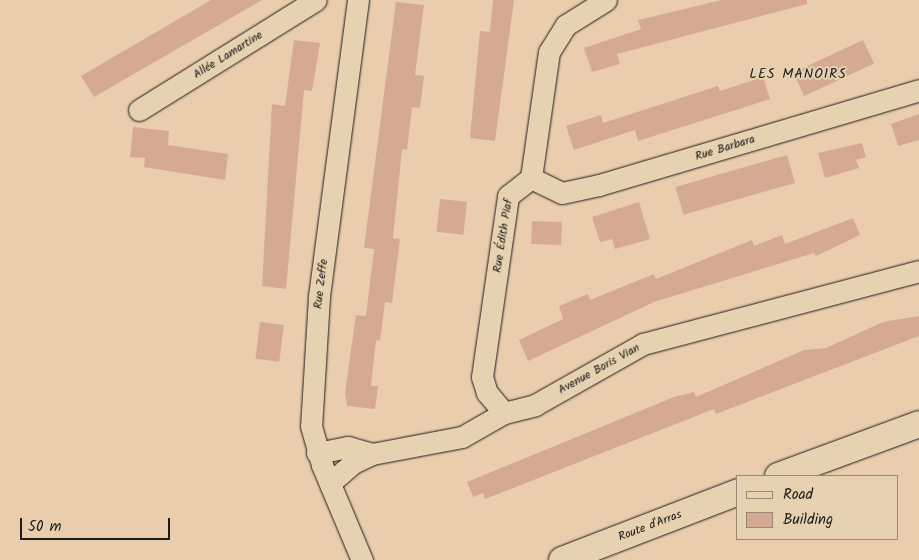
<!DOCTYPE html>
<meta charset="utf-8">
<style>
body{margin:0}
#map{position:relative;width:919px;height:560px;overflow:hidden;background:#eacdad;font-family:Kalam,sans-serif}
div>[style]{position:absolute}
.building>*{inset:0;background:#d6a993;transform-origin:0 0}
.roads{filter:drop-shadow(0 0 1px #1c1c1c) drop-shadow(0 0 1px #1c1c1c)}
.minor>*{height:21px;margin:-10.5px;padding:0 10.5px;transform-origin:10.5px;border-radius:10.5px;background:#e6d2b0}
.major>*{height:26px;margin:-13px;padding:0 13px;transform-origin:13px;border-radius:13px;background:#e6d2b0}
span{translate:-50% -50%;white-space:nowrap;text-align:center;line-height:1.15;-webkit-text-stroke:4px #e6d2b0;paint-order:stroke}
.street-label{font-size:12px;color:#1c1c1c}
.neighbourhood-label{font-size:14px;color:#1c1c1c;letter-spacing:1px}
.legend{position:absolute;left:736px;top:475px;width:162px;height:65px;box-sizing:border-box;background:#e6d2b0;border:1px solid #958975;margin:0;padding:6px 9px;list-style:none;font-size:15px;color:#1c1c1c}
.legend li{display:flex;align-items:center;gap:10px;height:25px}
.legend b{width:25px;border:1px solid #958975}
.scale{position:absolute;left:20px;top:518px;width:150px;height:22px;box-sizing:border-box;border:2px solid #1c1c1c;border-top:0;padding-left:6px;font-size:15px;line-height:18px;white-space:nowrap;color:#1c1c1c;-webkit-text-stroke:4px #e6d2b0;paint-order:stroke}
</style>
<div id="map">
<div class="building">
<div style="clip-path:polygon(211px 0,262px 0,94px 97px,81px 76px)"></div>
<div style="clip-path:polygon(493px 0,514px 0,495px 141px,470px 138px,480px 31px,490px 32px)"></div>
<div style="clip-path:polygon(722px 0,807px 0,807px 4px,617px 54px,620px 64px,592px 72px,584px 48px,641px 29px,638px 20px)"></div>
<div style="clip-path:polygon(396px 2px,424px 5px,415px 75px,424px 76px,420px 108px,412px 107px,407px 150px,402px 149px,393px 238px,400px 239px,392px 303px,385px 302px,380px 341px,376px 340px,371px 386px,378px 386px,375px 409px,347px 406px,345px 393px,356px 315px,366px 316px,374px 249px,364px 248px)"></div>
<div style="clip-path:polygon(294px 40px,320px 43px,312px 91px,304px 90px,286px 289px,262px 286px,272px 104px,285px 106px)"></div>
<div style="left:863px;top:40px;width:26px;height:77px;rotate:65deg"></div>
<div style="clip-path:polygon(763px 77px,770px 99px,638px 141px,635px 130px,574px 150px,566px 126px,601px 115px,603px 123px,718px 86px,720px 91px)"></div>
<div style="clip-path:polygon(919px 114px,919px 140px,898px 146px,891px 124px)"></div>
<div style="clip-path:polygon(133px 127px,169px 131px,168px 145px,228px 154px,225px 180px,144px 167px,145px 158px,130px 157px)"></div>
<div style="clip-path:polygon(862px 143px,866px 157px,856px 160px,859px 168px,825px 178px,818px 153px)"></div>
<div style="left:787px;top:155px;width:29px;height:116px;rotate:74deg"></div>
<div style="left:440px;top:199px;width:27px;height:33px;rotate:6deg"></div>
<div style="clip-path:polygon(639px 202px,650px 239px,615px 249px,612px 239px,600px 242px,592px 217px)"></div>
<div style="clip-path:polygon(853px 218px,860px 235px,816px 256px,814px 253px,654px 302px,528px 361px,519px 340px,563px 319px,559px 306px,588px 294px,590px 300px,654px 274px,656px 279px,752px 240px,754px 246px,782px 235px,785px 244px)"></div>
<div style="left:532px;top:221px;width:30px;height:23px;rotate:2deg"></div>
<div style="clip-path:polygon(919px 316px,919px 336px,716px 414px,714px 409px,485px 499px,483px 493px,473px 497px,467px 482px,674px 397px,694px 392px,696px 397px,804px 350px,826px 348px,883px 322px)"></div>
<div style="left:260px;top:322px;width:24px;height:37px;rotate:7deg"></div>
</div>
<div class="roads">
<div class="minor">
<div style="left:358px;top:0;width:300px;rotate:97.5deg"></div>
<div style="left:319px;top:297px;width:129px;rotate:93.5deg"></div>
<div style="left:311px;top:426px;width:41px;rotate:74.2deg"></div>
<div style="left:322px;top:465px;width:103px;rotate:67.2deg"></div>
<div style="left:139px;top:110px;width:208px;rotate:-31.9deg"></div>
<div style="left:531px;top:178px;width:34px;rotate:26deg"></div>
<div style="left:562px;top:193px;width:38px;rotate:-12deg"></div>
<div style="left:599px;top:185px;width:334px;rotate:-16.5deg"></div>
<div style="left:504px;top:413px;width:26px;rotate:-130deg"></div>
<div style="left:487px;top:393px;width:17px;rotate:-107deg"></div>
<div style="left:482px;top:377px;width:183px;rotate:-81.8deg"></div>
<div style="left:508px;top:196px;width:29px;rotate:-38deg"></div>
<div style="left:531px;top:178px;width:127px;rotate:-81.9deg"></div>
<div style="left:549px;top:52px;width:32px;rotate:-58deg"></div>
<div style="left:566px;top:25px;width:47px;rotate:-32deg"></div>
<div style="left:317px;top:453px;width:32px;rotate:-11deg"></div>
<div style="left:348px;top:447px;width:25px;rotate:16deg"></div>
<div style="left:372px;top:454px;width:21px;rotate:155deg"></div>
<div style="left:353px;top:463px;width:30px;rotate:139deg"></div>
<div style="left:372px;top:454px;width:92px;rotate:-10.7deg"></div>
<div style="left:462px;top:437px;width:48px;rotate:-29.7deg"></div>
<div style="left:504px;top:413px;width:32px;rotate:-14deg"></div>
<div style="left:535px;top:405px;width:124px;rotate:-29.5deg"></div>
<div style="left:643px;top:344px;width:285px;rotate:-14.8deg"></div>
</div>
<div class="major">
<div style="left:778px;top:476px;width:150px;rotate:-20.2deg"></div>
<div style="left:562px;top:560px;width:189px;rotate:-21.1deg"></div>
</div>
</div>
<div class="street-label">
<span style="left:228px;top:55px;rotate:-32deg">Allée Lamartine</span>
<span style="left:725px;top:148px;rotate:-17deg">Rue Barbara</span>
<span style="left:503px;top:236px;rotate:-81deg">Rue Édith Piaf</span>
<span style="left:321px;top:284px;rotate:-83deg">Rue Zeffe</span>
<span style="left:599px;top:369px;rotate:-29deg">Avenue Boris Vian</span>
<span style="left:650px;top:526px;rotate:-21deg">Route d'Arras</span>
</div>
<div class="neighbourhood-label">
<span style="left:798px;top:74px">LES MANOIRS</span>
</div>
<ul class="legend">
<li><b style="height:6px;background:#e6d2b0"></b>Road</li>
<li><b style="height:14px;background:#d6a993"></b>Building</li>
</ul>
<div class="scale">50 m</div>
</div>
